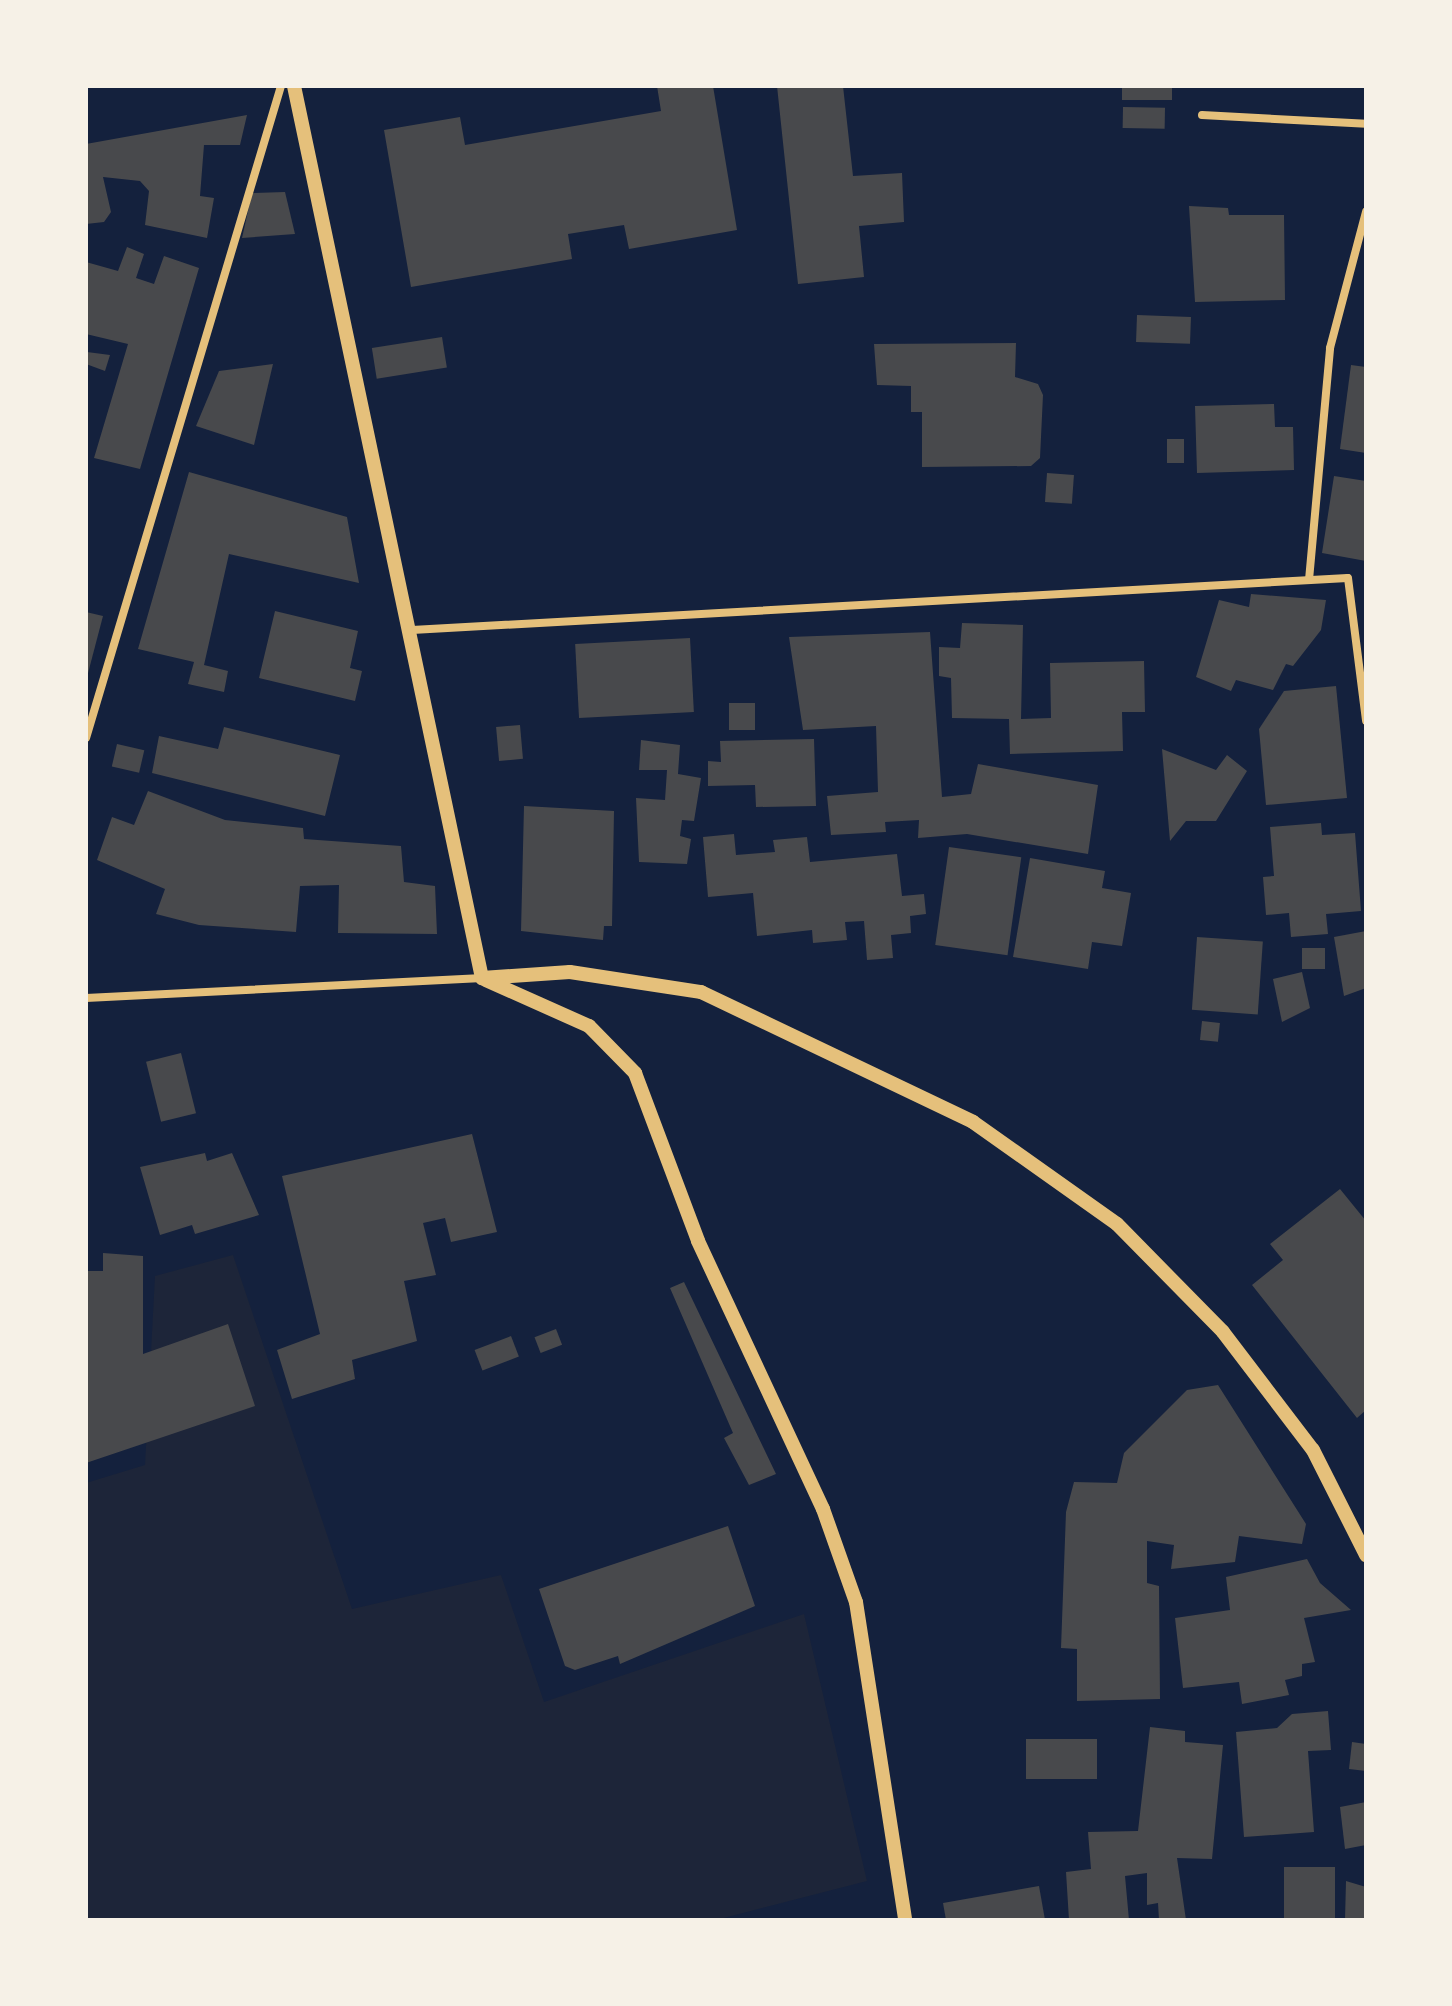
<!DOCTYPE html>
<style>
body{margin:0}
#map{position:relative;width:1452px;height:2006px;overflow:hidden;background:#14213d;font-family:"Archivo Narrow",sans-serif}
div>[style]{position:absolute}
.green>*{inset:0;background:#1d2539}
.building>*{inset:0;background:#48494c;transform-origin:0 0}
.minor>*{height:8px;margin:-4px;padding:0 4px;transform-origin:4px;border-radius:4px;background:#e5c07b}
.tertiary>*{height:14px;margin:-7px;padding:0 7px;transform-origin:7px;border-radius:7px;background:#e5c07b}
span{translate:-50% -50%;white-space:nowrap;text-align:center;line-height:1.15;-webkit-text-stroke:8px #f6f1e7;paint-order:stroke}
.frame{position:absolute;inset:0;border:88px solid #f6f1e7;pointer-events:none}
</style>
<div id="map">
<div class="green">
<div style="clip-path:polygon(233px 1255px,352px 1609px,501px 1575px,544px 1702px,804px 1614px,867px 1881px,716px 1920px,86px 1920px,86px 1483px,145px 1465px,155px 1276px)"></div>
</div>
<div class="building">
<div style="clip-path:polygon(657px 86px,713px 86px,737px 230px,629px 249px,624px 225px,568px 234px,572px 259px,411px 287px,384px 130px,460px 117px,465px 145px,661px 111px)"></div>
<div style="clip-path:polygon(777px 86px,843px 86px,853px 176px,902px 173px,904px 222px,859px 226px,864px 277px,798px 284px)"></div>
<div style="left:1122px;top:86px;width:50px;height:14px"></div>
<div style="left:1123px;top:107px;width:42px;height:21px;rotate:1deg"></div>
<div style="clip-path:polygon(247px 115px,240px 145px,204px 145px,200px 196px,214px 198px,207px 238px,145px 225px,149px 191px,140px 181px,103px 177px,111px 212px,104px 222px,86px 224px,86px 144px)"></div>
<div style="clip-path:polygon(285px 192px,295px 234px,242px 238px,252px 193px)"></div>
<div style="clip-path:polygon(1189px 206px,1228px 208px,1229px 215px,1284px 215px,1285px 300px,1195px 302px)"></div>
<div style="clip-path:polygon(127px 247px,144px 254px,136px 278px,154px 284px,164px 256px,199px 268px,140px 469px,94px 458px,128px 344px,86px 334px,86px 262px,118px 271px)"></div>
<div style="left:1137px;top:315px;width:54px;height:27px;rotate:2deg"></div>
<div style="left:442px;top:337px;width:31px;height:71px;rotate:81deg"></div>
<div style="clip-path:polygon(1016px 343px,1015px 377px,1038px 384px,1043px 395px,1040px 458px,1031px 466px,922px 467px,922px 412px,911px 412px,911px 386px,877px 385px,874px 344px)"></div>
<div style="clip-path:polygon(87px 352px,110px 355px,105px 371px,86px 364px)"></div>
<div style="clip-path:polygon(273px 364px,254px 445px,196px 426px,219px 371px)"></div>
<div style="clip-path:polygon(1351px 365px,1366px 367px,1366px 453px,1340px 449px)"></div>
<div style="clip-path:polygon(1274px 404px,1275px 427px,1293px 427px,1294px 470px,1197px 473px,1195px 406px)"></div>
<div style="left:1167px;top:439px;width:17px;height:24px"></div>
<div style="clip-path:polygon(189px 472px,347px 517px,359px 583px,229px 554px,204px 665px,228px 671px,224px 692px,188px 684px,194px 662px,138px 649px)"></div>
<div style="left:1047px;top:473px;width:27px;height:29px;rotate:4deg"></div>
<div style="clip-path:polygon(1334px 476px,1366px 481px,1366px 561px,1322px 553px)"></div>
<div style="clip-path:polygon(1251px 594px,1326px 600px,1321px 630px,1293px 666px,1286px 664px,1273px 690px,1236px 680px,1231px 691px,1196px 677px,1219px 600px,1249px 607px)"></div>
<div style="clip-path:polygon(275px 611px,358px 631px,350px 668px,362px 671px,355px 701px,259px 678px)"></div>
<div style="clip-path:polygon(86px 612px,103px 616px,87px 677px,86px 677px)"></div>
<div style="clip-path:polygon(962px 623px,1023px 625px,1021px 719px,1051px 718px,1050px 663px,1144px 661px,1145px 712px,1122px 712px,1123px 751px,1010px 754px,1009px 719px,952px 718px,951px 678px,939px 676px,939px 647px,960px 648px)"></div>
<div style="clip-path:polygon(930px 632px,942px 797px,971px 794px,978px 764px,1098px 785px,1088px 854px,967px 834px,918px 838px,919px 820px,885px 822px,886px 832px,831px 835px,827px 796px,878px 792px,876px 726px,803px 730px,789px 637px)"></div>
<div style="left:690px;top:638px;width:74px;height:115px;rotate:87deg"></div>
<div style="clip-path:polygon(1336px 686px,1347px 798px,1266px 805px,1259px 729px,1284px 691px)"></div>
<div style="left:729px;top:703px;width:26px;height:27px"></div>
<div style="left:520px;top:725px;width:34px;height:24px;rotate:85deg"></div>
<div style="clip-path:polygon(224px 727px,340px 755px,325px 816px,152px 773px,159px 736px,218px 749px)"></div>
<div style="clip-path:polygon(814px 739px,816px 806px,756px 807px,755px 785px,708px 786px,708px 761px,721px 762px,720px 741px)"></div>
<div style="clip-path:polygon(641px 740px,680px 745px,678px 774px,701px 778px,694px 821px,682px 820px,680px 836px,691px 839px,687px 864px,639px 862px,636px 798px,665px 800px,667px 770px,639px 770px)"></div>
<div style="left:117px;top:744px;width:28px;height:23px;rotate:13deg"></div>
<div style="clip-path:polygon(1162px 749px,1216px 770px,1227px 755px,1247px 771px,1216px 821px,1186px 821px,1170px 841px)"></div>
<div style="clip-path:polygon(148px 791px,225px 820px,303px 828px,304px 839px,401px 846px,404px 882px,435px 886px,437px 934px,338px 933px,339px 885px,300px 886px,296px 932px,199px 925px,156px 914px,165px 889px,97px 860px,112px 817px,134px 825px)"></div>
<div style="clip-path:polygon(524px 806px,614px 811px,612px 926px,604px 926px,603px 940px,521px 931px)"></div>
<div style="clip-path:polygon(1321px 823px,1322px 835px,1355px 833px,1361px 911px,1326px 914px,1328px 934px,1291px 937px,1289px 913px,1266px 915px,1263px 877px,1274px 876px,1270px 827px)"></div>
<div style="clip-path:polygon(734px 834px,736px 855px,775px 852px,773px 840px,807px 837px,810px 862px,897px 854px,902px 896px,924px 894px,926px 914px,910px 916px,911px 933px,891px 935px,893px 958px,867px 960px,864px 921px,845px 922px,847px 940px,813px 943px,812px 930px,757px 936px,753px 893px,708px 897px,703px 837px)"></div>
<div style="left:949px;top:847px;width:73px;height:99px;rotate:8deg"></div>
<div style="clip-path:polygon(1030px 858px,1105px 871px,1102px 888px,1131px 893px,1122px 946px,1092px 942px,1088px 969px,1013px 957px)"></div>
<div style="clip-path:polygon(1366px 931px,1366px 988px,1344px 996px,1334px 937px)"></div>
<div style="left:1197px;top:937px;width:66px;height:73px;rotate:4deg"></div>
<div style="left:1325px;top:948px;width:21px;height:23px;rotate:90deg"></div>
<div style="clip-path:polygon(1302px 972px,1310px 1008px,1282px 1022px,1273px 979px)"></div>
<div style="left:1202px;top:1021px;width:18px;height:19px;rotate:6deg"></div>
<div style="left:181px;top:1053px;width:62px;height:36px;rotate:76deg"></div>
<div style="clip-path:polygon(472px 1134px,497px 1232px,451px 1242px,445px 1218px,423px 1223px,436px 1275px,404px 1281px,417px 1341px,352px 1360px,355px 1379px,292px 1399px,277px 1350px,320px 1334px,282px 1176px)"></div>
<div style="clip-path:polygon(205px 1153px,207px 1161px,232px 1153px,259px 1215px,195px 1234px,192px 1225px,160px 1235px,140px 1167px)"></div>
<div style="clip-path:polygon(1340px 1189px,1366px 1221px,1366px 1410px,1357px 1418px,1252px 1285px,1283px 1260px,1270px 1244px)"></div>
<div style="clip-path:polygon(103px 1253px,143px 1256px,143px 1354px,228px 1324px,255px 1406px,86px 1463px,86px 1271px,103px 1271px)"></div>
<div style="clip-path:polygon(684px 1282px,776px 1474px,749px 1485px,724px 1438px,733px 1433px,670px 1288px)"></div>
<div style="left:556px;top:1329px;width:17px;height:23px;rotate:69deg"></div>
<div style="left:511px;top:1336px;width:22px;height:39px;rotate:69deg"></div>
<div style="clip-path:polygon(1218px 1385px,1306px 1524px,1302px 1544px,1239px 1536px,1235px 1562px,1171px 1569px,1174px 1545px,1147px 1541px,1147px 1583px,1159px 1586px,1160px 1699px,1077px 1701px,1077px 1649px,1061px 1648px,1066px 1512px,1074px 1482px,1117px 1483px,1124px 1453px,1187px 1390px)"></div>
<div style="clip-path:polygon(728px 1526px,755px 1606px,620px 1664px,618px 1656px,575px 1670px,565px 1666px,539px 1589px)"></div>
<div style="clip-path:polygon(1307px 1559px,1320px 1583px,1351px 1610px,1304px 1618px,1315px 1662px,1302px 1664px,1302px 1676px,1285px 1680px,1289px 1695px,1242px 1704px,1239px 1682px,1183px 1688px,1175px 1618px,1230px 1610px,1226px 1577px)"></div>
<div style="clip-path:polygon(1328px 1711px,1331px 1750px,1308px 1751px,1314px 1832px,1244px 1837px,1236px 1732px,1277px 1728px,1292px 1714px)"></div>
<div style="clip-path:polygon(1150px 1727px,1185px 1731px,1185px 1742px,1223px 1745px,1212px 1859px,1177px 1858px,1186px 1920px,1159px 1920px,1158px 1903px,1147px 1905px,1147px 1873px,1125px 1876px,1129px 1920px,1069px 1920px,1066px 1872px,1091px 1869px,1088px 1832px,1138px 1831px)"></div>
<div style="left:1026px;top:1739px;width:71px;height:40px"></div>
<div style="clip-path:polygon(1352px 1742px,1366px 1744px,1366px 1771px,1349px 1769px)"></div>
<div style="clip-path:polygon(1366px 1802px,1366px 1845px,1345px 1849px,1340px 1807px)"></div>
<div style="left:1335px;top:1867px;width:53px;height:51px;rotate:90deg"></div>
<div style="clip-path:polygon(1346px 1881px,1366px 1887px,1366px 1920px,1345px 1920px)"></div>
<div style="clip-path:polygon(1039px 1886px,1045px 1920px,946px 1920px,943px 1903px)"></div>
</div>
<div class="minor">
<div style="left:1202px;top:115px;width:164px;rotate:3.1deg"></div>
<div style="left:1309px;top:580px;width:233px;rotate:-84.8deg"></div>
<div style="left:1330px;top:348px;width:141px;rotate:-75.2deg"></div>
<div style="left:412px;top:630px;width:937px;rotate:-3.18deg"></div>
<div style="left:1348px;top:578px;width:144px;rotate:82.8deg"></div>
<div style="left:86px;top:738px;width:681px;rotate:-73.35deg"></div>
<div style="left:86px;top:998px;width:397px;rotate:-2.9deg"></div>
</div>
<div class="tertiary">
<div style="left:294px;top:86px;width:912px;rotate:78.1deg"></div>
<div style="left:482px;top:978px;width:88px;rotate:-3.9deg"></div>
<div style="left:570px;top:972px;width:133px;rotate:8.7deg"></div>
<div style="left:701px;top:992px;width:301px;rotate:25.5deg"></div>
<div style="left:973px;top:1122px;width:176px;rotate:35.3deg"></div>
<div style="left:1117px;top:1224px;width:151px;rotate:45.5deg"></div>
<div style="left:1223px;top:1332px;width:148px;rotate:52.7deg"></div>
<div style="left:1313px;top:1450px;width:118px;rotate:63.2deg"></div>
<div style="left:486px;top:980px;width:113px;rotate:24.1deg"></div>
<div style="left:589px;top:1026px;width:66px;rotate:45.6deg"></div>
<div style="left:635px;top:1073px;width:179px;rotate:69.4deg"></div>
<div style="left:698px;top:1241px;width:296px;rotate:65deg"></div>
<div style="left:823px;top:1509px;width:99px;rotate:70.5deg"></div>
<div style="left:856px;top:1602px;width:322px;rotate:81.2deg"></div>
</div>
<div class="frame"></div>
</div>
